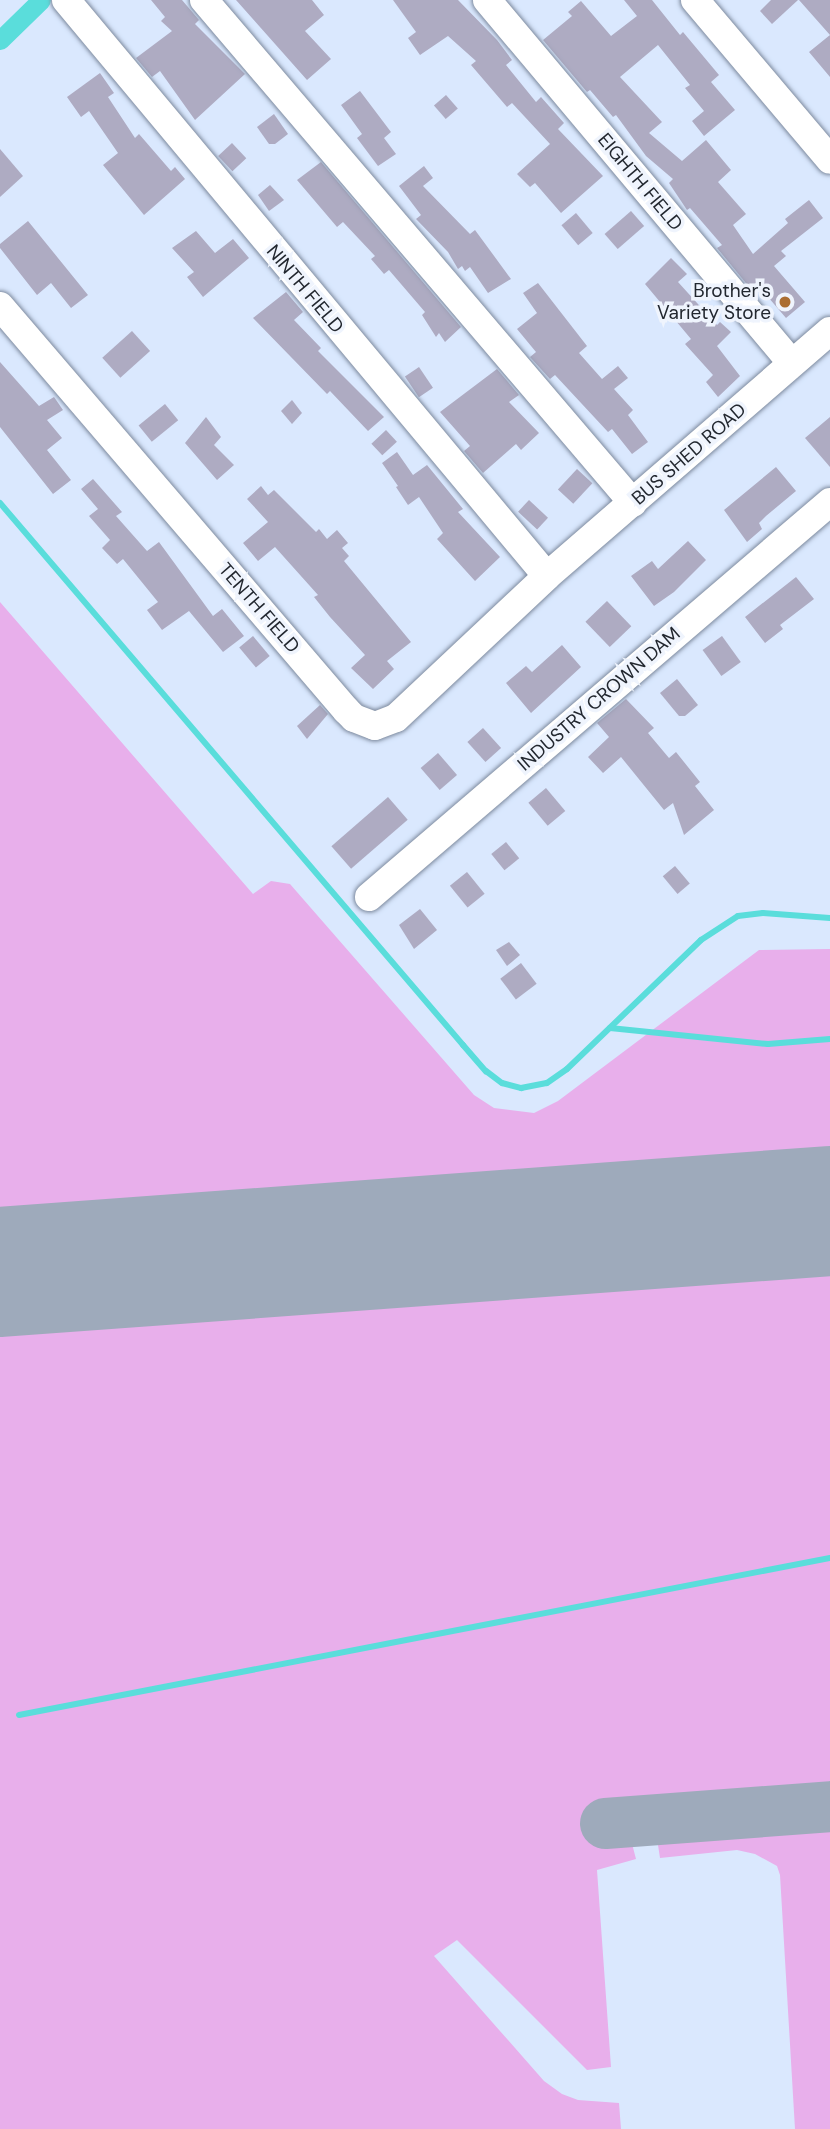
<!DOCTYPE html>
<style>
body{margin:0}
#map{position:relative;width:830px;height:2129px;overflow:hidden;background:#dae8fe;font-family:"DM Sans",sans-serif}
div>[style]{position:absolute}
.green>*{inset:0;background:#e8afeb}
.stream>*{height:6px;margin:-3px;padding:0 3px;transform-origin:3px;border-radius:3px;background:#5adddb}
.canal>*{height:19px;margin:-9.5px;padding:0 9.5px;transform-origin:9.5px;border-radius:9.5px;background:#5adddb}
.taxiway>*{height:51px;margin:-25.5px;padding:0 25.5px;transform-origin:25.5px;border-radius:25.5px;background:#9eaabb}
.runway>*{height:130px;margin:-65px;padding:0 65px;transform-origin:65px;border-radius:65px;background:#9eaabb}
.building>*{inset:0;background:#aeabc2;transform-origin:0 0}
.roads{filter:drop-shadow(0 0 2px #7d8a9e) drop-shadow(0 0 2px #7d8a9e)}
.minor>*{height:28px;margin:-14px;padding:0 14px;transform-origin:14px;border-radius:14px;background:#fff}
.dots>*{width:19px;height:19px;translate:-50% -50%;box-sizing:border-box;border:4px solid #eff4fd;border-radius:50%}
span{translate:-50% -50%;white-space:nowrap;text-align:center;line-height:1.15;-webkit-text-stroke:7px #eff4fd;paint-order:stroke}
.street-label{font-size:19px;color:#22272f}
.poi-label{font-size:19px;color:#22272f}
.right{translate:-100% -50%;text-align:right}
</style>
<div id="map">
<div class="green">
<div style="clip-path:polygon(0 602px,253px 894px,271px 881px,290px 884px,474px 1095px,494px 1108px,534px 1113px,558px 1101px,759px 950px,830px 949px,830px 1167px,0 1226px)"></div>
<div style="clip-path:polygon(830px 1256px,830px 1793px,593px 1811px,594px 1835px,630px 1836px,636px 1859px,597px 1870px,611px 2067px,587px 2070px,457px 1940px,434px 1956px,544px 2081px,562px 2094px,578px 2100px,619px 2103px,621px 2129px,0 2129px,0 1316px,158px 1308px)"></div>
<div style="clip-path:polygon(830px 1817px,830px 2129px,795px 2129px,780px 1875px,777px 1866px,755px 1854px,737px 1850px,660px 1858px,656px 1832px)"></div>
</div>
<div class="stream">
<div style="left:0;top:503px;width:713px;rotate:49.49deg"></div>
<div style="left:463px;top:1045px;width:35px;rotate:49deg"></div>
<div style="left:486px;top:1071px;width:20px;rotate:37deg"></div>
<div style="left:502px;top:1083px;width:20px;rotate:15deg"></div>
<div style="left:521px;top:1088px;width:26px;rotate:-11deg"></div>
<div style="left:547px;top:1083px;width:24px;rotate:-35deg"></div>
<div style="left:567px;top:1069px;width:186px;rotate:-43.9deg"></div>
<div style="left:701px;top:940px;width:44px;rotate:-33deg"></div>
<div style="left:738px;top:916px;width:25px;rotate:-7deg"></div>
<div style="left:763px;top:913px;width:67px;rotate:4.3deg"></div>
<div style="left:610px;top:1028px;width:159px;rotate:5.8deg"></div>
<div style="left:768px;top:1044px;width:62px;rotate:-4.6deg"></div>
<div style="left:19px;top:1715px;width:826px;rotate:-10.96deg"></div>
</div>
<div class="canal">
<div style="left:0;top:40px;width:57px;rotate:-44.3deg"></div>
</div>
<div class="taxiway">
<div style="left:605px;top:1823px;width:226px;rotate:-4.3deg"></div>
</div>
<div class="runway">
<div style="left:0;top:1272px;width:832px;rotate:-4.2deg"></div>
</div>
<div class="building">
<div style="clip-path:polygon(151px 0,182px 0,199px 20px,195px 24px,245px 74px,195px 120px,160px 71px,152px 77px,136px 58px,172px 31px,161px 21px,165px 17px)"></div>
<div style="clip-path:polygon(236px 0,312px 0,324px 15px,305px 31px,331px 59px,307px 80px)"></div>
<div style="clip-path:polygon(393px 0,458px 0,497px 40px,512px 60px,506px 65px,536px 102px,541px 97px,564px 123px,558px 129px,603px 176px,561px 213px,535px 183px,530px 187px,517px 174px,550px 144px,512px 103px,507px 107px,471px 65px,476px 61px,448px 36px,420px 55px,408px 38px,416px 32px)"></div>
<div style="clip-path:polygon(624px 0,652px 0,680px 35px,683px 32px,719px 75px,711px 82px,735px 110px,704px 136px,692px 121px,704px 111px,685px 88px,690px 85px,658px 45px,620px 77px,662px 122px,649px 133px,682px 161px,706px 140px,731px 170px,718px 182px,746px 214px,733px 225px,753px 254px,788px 223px,785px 219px,809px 200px,823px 218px,781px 251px,786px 256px,774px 266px,805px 302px,786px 318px,756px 283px,750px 288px,717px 248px,722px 245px,690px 208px,687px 210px,669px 183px,673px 179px,646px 156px,616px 115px,613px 117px,590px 90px,587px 92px,543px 40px,572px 16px,568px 12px,581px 1px,611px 36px,637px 16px)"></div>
<div style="clip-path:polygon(771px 0,798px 0,772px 24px,760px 11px)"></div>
<div style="clip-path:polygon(799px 0,830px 0,830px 77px,809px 52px,830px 35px)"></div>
<div style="clip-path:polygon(100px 73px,114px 93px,108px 97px,135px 138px,139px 134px,171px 171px,175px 167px,185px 179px,144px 215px,103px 165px,118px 153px,89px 111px,81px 117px,67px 97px)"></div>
<div style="clip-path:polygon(360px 91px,391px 132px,384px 138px,396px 154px,378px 166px,357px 138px,362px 134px,341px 105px)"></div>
<div style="left:446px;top:95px;width:18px;height:16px;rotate:49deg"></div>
<div style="clip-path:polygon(274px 114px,288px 134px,275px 144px,269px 144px,257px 127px)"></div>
<div style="left:232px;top:143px;width:21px;height:19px;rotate:47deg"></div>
<div style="clip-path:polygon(0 149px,23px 176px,0 197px)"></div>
<div style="clip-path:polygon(321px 162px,461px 327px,445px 342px,439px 333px,436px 337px,422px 315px,425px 312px,389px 270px,384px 274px,371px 259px,375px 256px,343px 222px,337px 227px,297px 180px)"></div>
<div style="clip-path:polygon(424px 166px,433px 178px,423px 186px,470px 234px,475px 230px,511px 279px,488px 293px,470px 267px,465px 271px,462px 266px,458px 269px,448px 252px,416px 219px,421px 215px,399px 186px)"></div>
<div style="clip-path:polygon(270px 185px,284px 200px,269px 211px,258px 195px)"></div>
<div style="left:631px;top:211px;width:20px;height:35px;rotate:49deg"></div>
<div style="left:576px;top:213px;width:26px;height:19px;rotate:50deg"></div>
<div style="clip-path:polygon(28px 221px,88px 295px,71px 308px,51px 283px,37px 295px,0 248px,0 244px)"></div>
<div style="clip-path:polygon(196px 231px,215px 253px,233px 239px,249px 258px,203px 297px,187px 277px,194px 272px,172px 248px)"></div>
<div style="clip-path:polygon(671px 258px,687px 274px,678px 282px,717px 325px,720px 322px,731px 332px,717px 346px,740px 376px,718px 397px,706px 382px,713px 375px,685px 344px,691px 339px,645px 284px)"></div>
<div style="clip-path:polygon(538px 283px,587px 346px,579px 353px,602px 379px,618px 366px,628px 378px,614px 389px,633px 410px,628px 415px,648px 442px,632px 454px,612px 429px,608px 432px,555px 375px,550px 379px,530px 357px,536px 352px,517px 329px,537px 313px,523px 293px)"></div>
<div style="clip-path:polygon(286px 292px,303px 312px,294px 320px,321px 348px,318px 351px,384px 417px,368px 431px,330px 391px,327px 394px,253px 318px)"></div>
<div style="left:132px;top:331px;width:27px;height:40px;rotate:48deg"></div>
<div style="clip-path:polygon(0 362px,39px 406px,54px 397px,63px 410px,47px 420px,62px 438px,47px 450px,71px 480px,53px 494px,0 427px)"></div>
<div style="left:419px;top:367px;width:25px;height:17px;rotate:56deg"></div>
<div style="clip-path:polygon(497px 369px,519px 395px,509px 402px,539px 433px,521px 450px,516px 444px,483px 473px,464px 451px,470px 446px,440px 412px)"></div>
<div style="clip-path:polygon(292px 400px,302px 413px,292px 424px,281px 411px)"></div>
<div style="left:165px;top:404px;width:21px;height:34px;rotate:51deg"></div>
<div style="clip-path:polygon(206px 417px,221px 437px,214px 445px,234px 465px,217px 480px,185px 443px)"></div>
<div style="clip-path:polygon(830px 417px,830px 467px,805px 438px)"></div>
<div style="left:386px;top:430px;width:16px;height:20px;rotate:47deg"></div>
<div style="clip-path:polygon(397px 452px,413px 475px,427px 465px,463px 509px,458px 512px,500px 557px,475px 581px,437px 539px,443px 533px,419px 497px,408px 505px,396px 487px,398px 486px,382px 463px)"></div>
<div style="clip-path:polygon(776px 467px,796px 491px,766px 516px,759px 523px,762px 529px,747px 542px,724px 510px)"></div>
<div style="left:577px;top:469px;width:21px;height:28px;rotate:43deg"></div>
<div style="clip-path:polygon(93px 479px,122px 512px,116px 516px,147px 551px,159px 542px,213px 616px,222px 609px,244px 636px,223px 652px,189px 611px,162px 630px,147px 610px,158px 602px,123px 559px,117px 564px,102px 548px,110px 540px,89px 516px,98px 509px,81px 489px)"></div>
<div style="clip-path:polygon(261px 486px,268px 495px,274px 490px,316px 532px,319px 529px,327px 539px,337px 530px,348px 543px,342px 548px,349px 556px,344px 561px,411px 642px,387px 661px,394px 669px,373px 689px,351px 668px,365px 655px,330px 617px,314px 597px,318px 595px,275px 547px,258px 561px,243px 543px,268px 522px,247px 499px)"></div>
<div style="left:529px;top:500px;width:26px;height:16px;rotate:43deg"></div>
<div style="clip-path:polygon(688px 541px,706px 560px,674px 592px,654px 606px,631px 576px,652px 561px,658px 569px)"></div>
<div style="clip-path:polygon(796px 577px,814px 599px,780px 625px,783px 629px,765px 643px,745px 617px)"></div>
<div style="left:607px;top:601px;width:35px;height:30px;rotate:46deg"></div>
<div style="left:253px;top:636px;width:26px;height:18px;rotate:50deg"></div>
<div style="left:722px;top:636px;width:32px;height:24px;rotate:54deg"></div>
<div style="clip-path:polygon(562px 645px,581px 667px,531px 713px,506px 683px,526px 666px,532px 672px)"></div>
<div style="clip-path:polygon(677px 679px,698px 705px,685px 716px,679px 716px,660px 693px)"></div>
<div style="clip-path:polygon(626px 699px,654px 728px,648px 733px,669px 758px,676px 752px,700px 782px,695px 786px,714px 810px,684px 835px,673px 803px,664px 810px,621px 757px,603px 773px,588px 757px,609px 737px,597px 723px)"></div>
<div style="clip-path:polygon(320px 705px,328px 714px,307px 739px,297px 726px)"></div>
<div style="left:483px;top:728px;width:27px;height:21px;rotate:48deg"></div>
<div style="left:438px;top:753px;width:29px;height:23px;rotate:49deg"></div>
<div style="left:546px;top:788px;width:30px;height:23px;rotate:50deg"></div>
<div style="left:388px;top:797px;width:30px;height:75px;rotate:49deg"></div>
<div style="left:506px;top:842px;width:21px;height:19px;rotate:51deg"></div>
<div style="left:675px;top:866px;width:23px;height:16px;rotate:50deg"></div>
<div style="left:467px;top:872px;width:28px;height:22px;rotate:51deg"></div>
<div style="clip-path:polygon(420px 909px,437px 930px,414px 949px,399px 925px)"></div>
<div style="clip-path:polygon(509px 942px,520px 955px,507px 966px,496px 950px)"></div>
<div style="left:521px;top:963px;width:26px;height:26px;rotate:53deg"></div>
</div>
<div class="roads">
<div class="minor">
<div style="left:66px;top:0;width:750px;rotate:50.14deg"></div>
<div style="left:204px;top:0;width:661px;rotate:49.54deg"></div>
<div style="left:487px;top:0;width:474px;rotate:50deg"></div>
<div style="left:695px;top:0;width:209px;rotate:49.8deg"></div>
<div style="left:0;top:306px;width:532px;rotate:49.42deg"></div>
<div style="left:346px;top:710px;width:11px;rotate:45deg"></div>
<div style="left:354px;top:718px;width:22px;rotate:21deg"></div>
<div style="left:375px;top:726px;width:22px;rotate:-21deg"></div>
<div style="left:396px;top:718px;width:207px;rotate:-43.2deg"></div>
<div style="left:547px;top:576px;width:374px;rotate:-40.9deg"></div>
<div style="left:369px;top:897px;width:607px;rotate:-40.59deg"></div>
</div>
</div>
<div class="dots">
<div style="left:785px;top:302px;background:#ab6e32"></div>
</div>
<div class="street-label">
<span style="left:640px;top:182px;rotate:50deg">EIGHTH FIELD</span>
<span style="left:305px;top:289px;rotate:50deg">NINTH FIELD</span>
<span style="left:689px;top:454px;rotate:-41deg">BUS SHED ROAD</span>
<span style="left:259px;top:608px;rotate:49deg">TENTH FIELD</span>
<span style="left:599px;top:699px;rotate:-41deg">INDUSTRY CROWN DAM</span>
</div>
<div class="poi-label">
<span class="right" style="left:771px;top:302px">Brother's<br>Variety Store</span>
</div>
</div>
